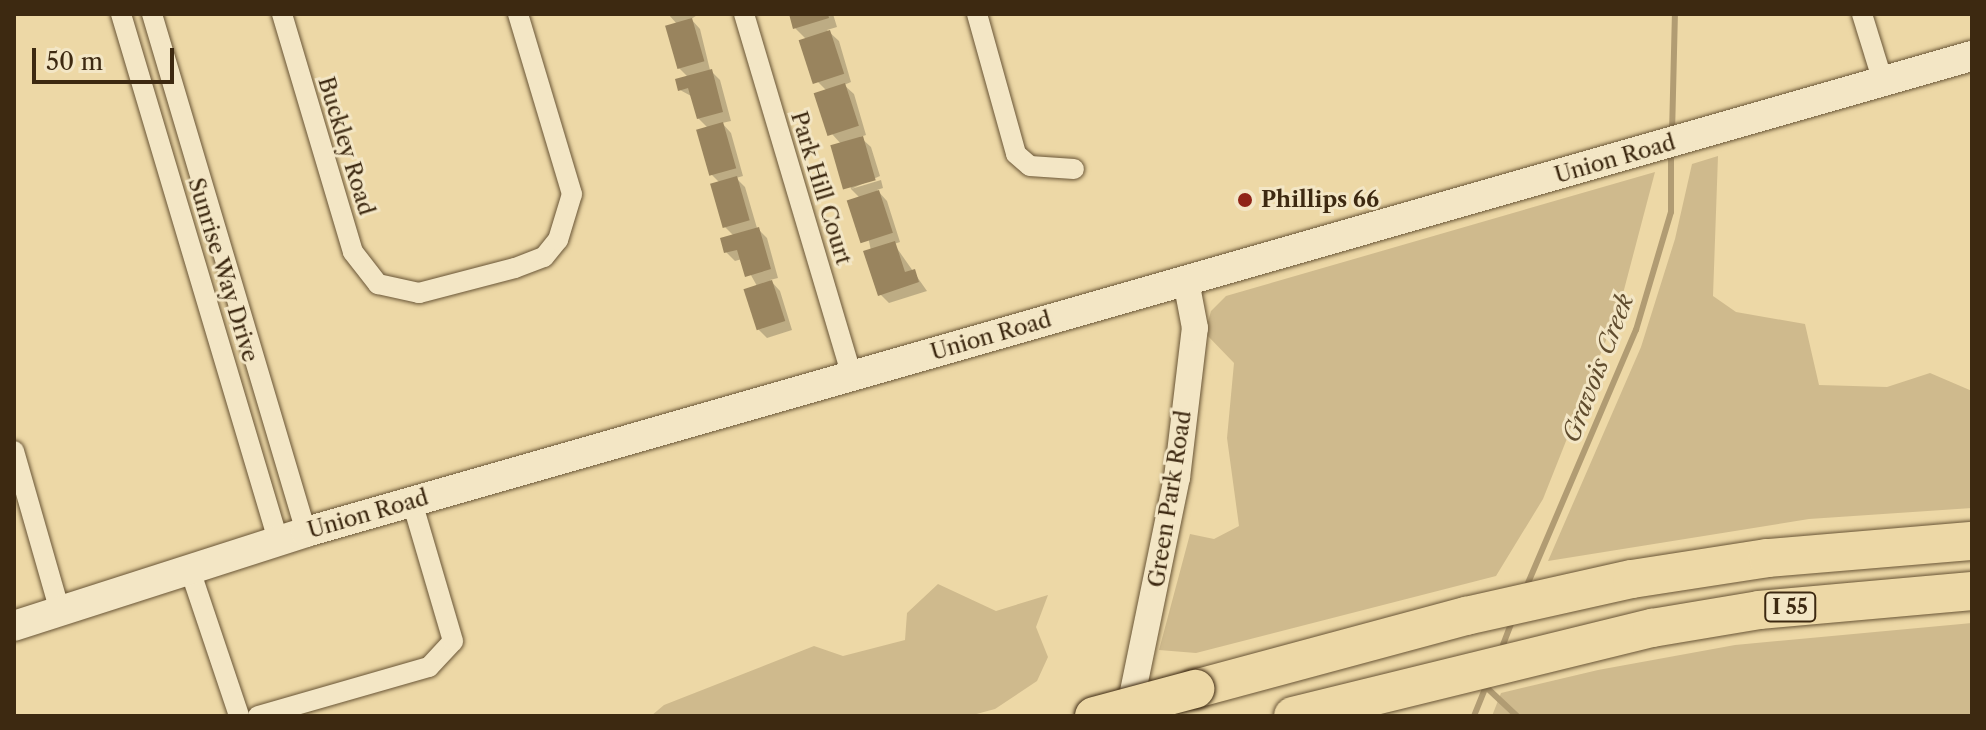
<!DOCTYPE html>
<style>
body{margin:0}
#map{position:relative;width:1986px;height:730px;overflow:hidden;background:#edd8a6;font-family:"Libre Caslon Text",serif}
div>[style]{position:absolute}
.green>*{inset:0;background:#cfba8d}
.shadow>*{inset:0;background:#0003}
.stream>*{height:6px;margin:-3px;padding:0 3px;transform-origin:3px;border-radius:3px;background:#b19c73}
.building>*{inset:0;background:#99845e;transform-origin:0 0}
.roads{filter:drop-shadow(0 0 2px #695536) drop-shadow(0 0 2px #695536)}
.minor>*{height:20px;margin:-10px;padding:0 10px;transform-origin:10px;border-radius:10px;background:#f3e6c5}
.tertiary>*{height:26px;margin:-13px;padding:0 13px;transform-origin:13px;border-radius:13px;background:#f3e6c5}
.secondary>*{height:30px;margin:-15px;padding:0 15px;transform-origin:15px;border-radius:15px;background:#f3e6c5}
.motorway>*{height:38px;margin:-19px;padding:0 19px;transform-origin:19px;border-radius:19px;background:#edd8a6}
.bridges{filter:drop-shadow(0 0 2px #3d2911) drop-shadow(0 0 2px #3d2911)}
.motorway-bridge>*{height:38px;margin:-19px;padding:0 19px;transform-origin:19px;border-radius:19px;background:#edd8a6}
.dots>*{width:22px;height:22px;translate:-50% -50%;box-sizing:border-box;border:4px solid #f3e6c5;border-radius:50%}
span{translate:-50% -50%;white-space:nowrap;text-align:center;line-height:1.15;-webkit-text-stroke:6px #f3e6c5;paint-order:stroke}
.shield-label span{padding:2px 6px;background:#f3e6c5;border:2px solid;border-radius:6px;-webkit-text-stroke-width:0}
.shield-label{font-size:20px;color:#3d2911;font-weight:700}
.street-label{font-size:22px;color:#3d2911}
.poi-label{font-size:22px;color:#3d2911;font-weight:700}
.left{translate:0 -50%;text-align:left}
.water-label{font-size:24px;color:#604c2e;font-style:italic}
.frame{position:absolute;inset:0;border:16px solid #3d2911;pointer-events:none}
.scale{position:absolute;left:32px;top:48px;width:142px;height:36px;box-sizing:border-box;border:4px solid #3d2911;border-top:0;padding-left:10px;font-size:24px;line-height:28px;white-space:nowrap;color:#3d2911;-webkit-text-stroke:6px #f3e6c5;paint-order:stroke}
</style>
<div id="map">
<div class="green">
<div style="clip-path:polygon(1718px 156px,1713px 296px,1736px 312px,1805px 324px,1819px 385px,1887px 387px,1930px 373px,1972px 391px,1972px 508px,1809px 519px,1548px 561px,1641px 347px,1675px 239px,1692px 164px)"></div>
<div style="clip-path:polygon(1655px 172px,1620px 305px,1543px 499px,1496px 576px,1196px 653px,1159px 650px,1190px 534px,1214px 539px,1239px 526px,1227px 438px,1234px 363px,1205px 333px,1211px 311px,1226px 296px)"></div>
<div style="clip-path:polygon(938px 584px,996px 611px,1048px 595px,1036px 627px,1048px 657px,1037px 681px,995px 709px,969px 716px,651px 716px,664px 705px,814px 646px,843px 656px,905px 640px,907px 613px)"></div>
<div style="clip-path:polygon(1972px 623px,1972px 716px,1492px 716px,1501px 693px,1598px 670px,1735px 645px)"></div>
</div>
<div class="shadow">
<div style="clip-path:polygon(668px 14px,699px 14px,691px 19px,700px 29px,710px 70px,720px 80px,731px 121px,722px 123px,731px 133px,743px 176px,736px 178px,745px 187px,757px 228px,767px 238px,778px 278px,770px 280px,780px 291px,792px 330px,767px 338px,758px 329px,757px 286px,742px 259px,735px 261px,726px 252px,734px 236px,725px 227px,720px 183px,711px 174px,708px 128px,698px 118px,693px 97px,680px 90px,688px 77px,679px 68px,677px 24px)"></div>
<div style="clip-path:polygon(792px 14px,833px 14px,837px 27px,827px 30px,839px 41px,851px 82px,844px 85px,854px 94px,866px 135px,860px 137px,871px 147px,880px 176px,851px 189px,842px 145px,832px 134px,827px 91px,817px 81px,807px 40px,795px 28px)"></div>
<div style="clip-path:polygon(881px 180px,883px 188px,877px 190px,887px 201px,900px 242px,894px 244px,927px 291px,889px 303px,880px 294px,860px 198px,851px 189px)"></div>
</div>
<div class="stream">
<div style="left:1672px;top:134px;width:120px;rotate:-88.6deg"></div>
<div style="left:1525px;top:590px;width:283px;rotate:-66.9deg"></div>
<div style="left:1636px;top:330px;width:123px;rotate:-73.5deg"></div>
<div style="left:1671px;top:212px;width:63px;rotate:-90deg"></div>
<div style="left:1501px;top:650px;width:33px;rotate:-69deg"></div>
<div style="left:1486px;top:687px;width:42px;rotate:43.1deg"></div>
<div style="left:1474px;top:716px;width:37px;rotate:-68deg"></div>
</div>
<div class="building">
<div style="clip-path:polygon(789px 14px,828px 14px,829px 18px,793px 29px)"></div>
<div style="left:692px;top:18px;width:45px;height:28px;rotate:74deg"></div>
<div style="left:830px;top:30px;width:46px;height:33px;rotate:72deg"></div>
<div style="clip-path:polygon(712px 69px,723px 112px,697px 119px,688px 88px,678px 91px,675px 79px)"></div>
<div style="left:845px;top:83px;width:45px;height:33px;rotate:72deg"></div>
<div style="left:723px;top:122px;width:48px;height:28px;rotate:74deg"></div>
<div style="left:863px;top:136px;width:46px;height:34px;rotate:74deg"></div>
<div style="left:737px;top:176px;width:46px;height:28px;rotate:74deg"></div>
<div style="left:879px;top:190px;width:45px;height:34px;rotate:72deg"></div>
<div style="clip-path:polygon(759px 227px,771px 269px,745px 277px,737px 250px,724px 253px,720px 238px)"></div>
<div style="clip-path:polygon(895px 241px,905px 272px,915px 269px,919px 282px,878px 296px,863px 251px)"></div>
<div style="left:772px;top:280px;width:43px;height:30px;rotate:72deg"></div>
</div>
<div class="roads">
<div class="minor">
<div style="left:121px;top:14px;width:549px;rotate:73.38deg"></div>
<div style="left:152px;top:14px;width:540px;rotate:73.44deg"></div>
<div style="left:282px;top:14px;width:248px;rotate:73.4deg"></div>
<div style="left:353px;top:252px;width:41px;rotate:52deg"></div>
<div style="left:378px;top:284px;width:42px;rotate:12.4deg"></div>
<div style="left:419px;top:293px;width:99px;rotate:-14.6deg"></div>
<div style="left:515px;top:268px;width:31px;rotate:-21deg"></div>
<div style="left:544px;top:257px;width:22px;rotate:-51deg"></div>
<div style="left:558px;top:240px;width:48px;rotate:-73.1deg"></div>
<div style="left:572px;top:194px;width:188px;rotate:-106.7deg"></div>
<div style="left:744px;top:14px;width:378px;rotate:73.4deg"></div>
<div style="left:977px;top:14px;width:145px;rotate:74.4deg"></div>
<div style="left:1016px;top:154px;width:18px;rotate:41deg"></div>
<div style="left:1030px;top:166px;width:44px;rotate:3.9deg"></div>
<div style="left:1862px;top:14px;width:71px;rotate:72.8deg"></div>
<div style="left:14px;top:451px;width:166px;rotate:74deg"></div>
<div style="left:189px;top:567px;width:157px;rotate:71.4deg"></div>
<div style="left:258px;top:716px;width:178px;rotate:-16deg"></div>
<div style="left:429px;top:667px;width:35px;rotate:-47deg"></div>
<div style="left:453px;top:641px;width:145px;rotate:-106.4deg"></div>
</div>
<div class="tertiary">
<div style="left:1128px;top:716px;width:243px;rotate:-78.4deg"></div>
<div style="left:1177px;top:478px;width:151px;rotate:-83.2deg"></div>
<div style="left:1195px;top:328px;width:48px;rotate:-100.8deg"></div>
</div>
<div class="secondary">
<div style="left:14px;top:626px;width:307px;rotate:-17.8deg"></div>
<div style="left:306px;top:532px;width:1733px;rotate:-15.95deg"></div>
</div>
<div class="motorway">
<div style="left:1195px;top:689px;width:281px;rotate:-15.1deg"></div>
<div style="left:1466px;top:616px;width:170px;rotate:-12.6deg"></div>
<div style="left:1632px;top:579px;width:138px;rotate:-8.8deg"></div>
<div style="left:1768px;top:558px;width:205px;rotate:-4.8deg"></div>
<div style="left:1293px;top:716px;width:370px;rotate:-13.8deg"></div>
<div style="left:1652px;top:628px;width:109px;rotate:-9.5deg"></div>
<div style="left:1759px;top:610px;width:214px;rotate:-5.1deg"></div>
</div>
</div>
<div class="bridges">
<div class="motorway-bridge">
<div style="left:1094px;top:716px;width:105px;rotate:-15deg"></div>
</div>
</div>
<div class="dots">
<div style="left:1245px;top:200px;background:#8f2418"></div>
</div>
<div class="shield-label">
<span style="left:1790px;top:607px">I 55</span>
</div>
<div class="street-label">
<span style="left:346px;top:146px;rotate:73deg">Buckley Road</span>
<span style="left:1615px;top:159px;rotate:-16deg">Union Road</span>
<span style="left:821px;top:188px;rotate:73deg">Park Hill Court</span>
<span style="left:223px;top:270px;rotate:73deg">Sunrise Way Drive</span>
<span style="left:991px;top:336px;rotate:-16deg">Union Road</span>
<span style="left:1170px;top:499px;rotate:-81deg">Green Park Road</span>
<span style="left:368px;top:514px;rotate:-16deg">Union Road</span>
</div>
<div class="poi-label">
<span class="left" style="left:1261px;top:200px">Phillips 66</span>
</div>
<div class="water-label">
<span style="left:1598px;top:368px;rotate:-69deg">Gravois Creek</span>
</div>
<div class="frame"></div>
<div class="scale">50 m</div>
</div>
